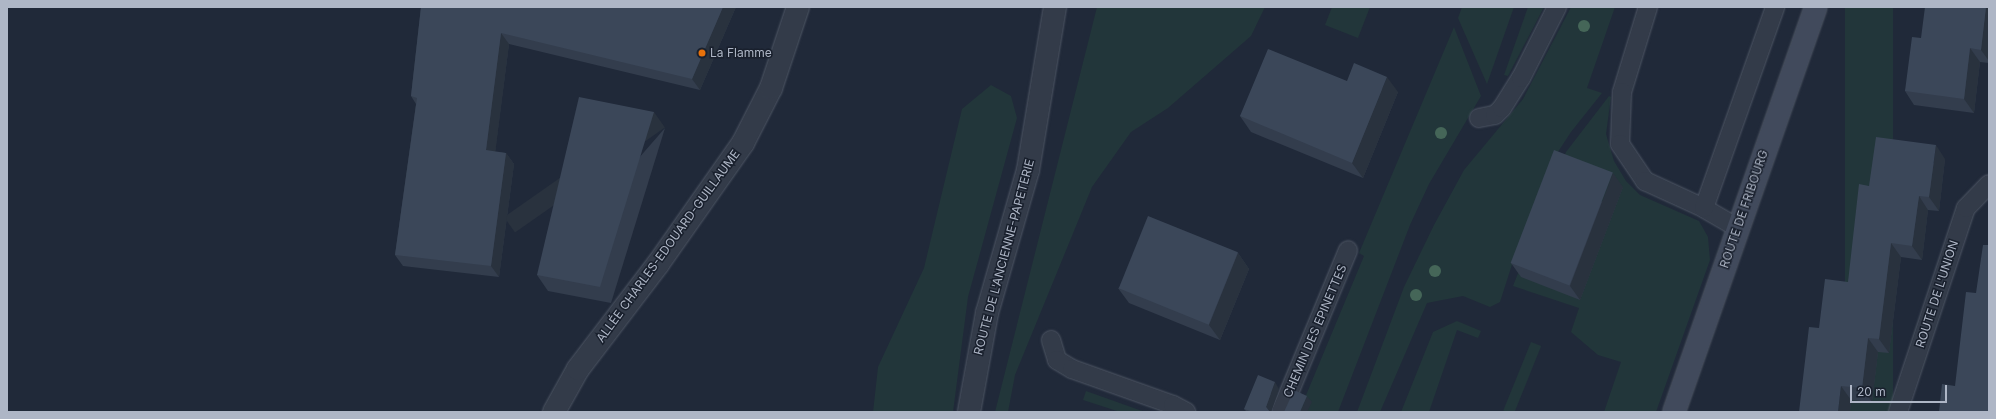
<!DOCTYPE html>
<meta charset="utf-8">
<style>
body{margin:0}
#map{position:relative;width:1996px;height:419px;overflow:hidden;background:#202939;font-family:Inter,sans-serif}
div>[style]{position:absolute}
.green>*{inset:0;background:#22363a;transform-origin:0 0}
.roads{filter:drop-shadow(0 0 1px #4e5664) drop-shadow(0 0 1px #4e5664)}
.lane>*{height:18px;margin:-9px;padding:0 9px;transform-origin:9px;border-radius:9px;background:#333b49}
.street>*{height:22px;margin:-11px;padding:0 11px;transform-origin:11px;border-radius:11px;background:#333b49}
.secondary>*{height:22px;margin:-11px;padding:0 11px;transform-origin:11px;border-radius:11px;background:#414a5c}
.trees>*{width:12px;height:12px;margin:-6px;border-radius:50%;background:#456658}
.wall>*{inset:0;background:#333d4d}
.shaded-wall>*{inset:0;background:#29323e;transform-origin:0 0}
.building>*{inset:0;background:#3b4759;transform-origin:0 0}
.dots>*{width:11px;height:11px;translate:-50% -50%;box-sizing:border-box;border:2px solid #19202d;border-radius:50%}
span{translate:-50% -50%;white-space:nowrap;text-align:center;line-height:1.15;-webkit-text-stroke:3px #19202d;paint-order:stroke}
.poi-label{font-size:12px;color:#aeb6c6}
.left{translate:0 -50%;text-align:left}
.street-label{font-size:12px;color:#aeb6c6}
.frame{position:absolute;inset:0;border:8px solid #aeb6c6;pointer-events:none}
.scale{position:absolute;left:1850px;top:385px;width:97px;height:18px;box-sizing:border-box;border:2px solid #aeb6c6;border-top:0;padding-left:5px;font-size:12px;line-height:14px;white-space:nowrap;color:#aeb6c6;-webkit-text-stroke:3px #19202d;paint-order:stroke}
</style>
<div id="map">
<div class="green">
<div style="clip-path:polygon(1097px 7px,1265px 7px,1251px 36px,1168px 108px,1131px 132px,1092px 187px,1015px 375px,1008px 412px,995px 412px)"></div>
<div style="clip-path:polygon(1332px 7px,1370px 7px,1358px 38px,1325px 25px)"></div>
<div style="clip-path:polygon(1462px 7px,1514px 7px,1487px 84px,1458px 18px)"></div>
<div style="clip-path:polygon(1528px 7px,1544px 7px,1508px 76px,1504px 75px)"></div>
<div style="clip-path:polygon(1571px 7px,1615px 7px,1587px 88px,1602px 93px,1571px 132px,1554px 158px,1517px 249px,1500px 302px,1490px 307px,1463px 296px,1427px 303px,1380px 412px,1357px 412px,1404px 287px,1434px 225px,1464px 170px,1523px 99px)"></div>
<div style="left:1845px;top:7px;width:48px;height:430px"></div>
<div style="clip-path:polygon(1454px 27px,1481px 96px,1429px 184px,1410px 225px,1338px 412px,1299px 412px,1364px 256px,1359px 253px)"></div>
<div style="clip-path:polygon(991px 85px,1011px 96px,1017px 118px,968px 297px,953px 412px,873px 412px,878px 367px,924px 268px,962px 109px)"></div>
<div style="clip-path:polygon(1609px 96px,1611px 97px,1606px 134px,1614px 161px,1626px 181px,1640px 195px,1699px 221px,1708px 237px,1710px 260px,1656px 412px,1604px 412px,1621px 362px,1598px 355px,1571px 332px,1579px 308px,1513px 286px,1566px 152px)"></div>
<div style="clip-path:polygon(1457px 321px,1481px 331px,1478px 338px,1457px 330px,1429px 412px,1401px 412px,1433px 332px)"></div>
<div style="left:1531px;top:342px;width:11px;height:74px;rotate:22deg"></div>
<div style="clip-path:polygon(1086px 391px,1145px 412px,1120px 412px,1083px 400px)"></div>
</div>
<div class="roads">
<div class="lane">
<div style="left:1648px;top:7px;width:89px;rotate:107deg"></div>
<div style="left:1622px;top:92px;width:52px;rotate:92.2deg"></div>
<div style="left:1620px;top:144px;width:45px;rotate:56deg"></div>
<div style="left:1645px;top:181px;width:65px;rotate:24.6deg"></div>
<div style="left:1479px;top:118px;width:16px;rotate:-11deg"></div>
<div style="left:1495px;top:115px;width:10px;rotate:-45deg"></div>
<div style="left:1502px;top:108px;width:36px;rotate:-58deg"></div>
<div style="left:1521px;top:78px;width:80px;rotate:-63.1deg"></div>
<div style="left:1738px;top:228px;width:39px;rotate:-150deg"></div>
<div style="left:1704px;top:208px;width:213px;rotate:-70.5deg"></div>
<div style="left:1051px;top:340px;width:21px;rotate:73deg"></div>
<div style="left:1057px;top:360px;width:17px;rotate:31deg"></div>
<div style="left:1072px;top:369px;width:107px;rotate:19.6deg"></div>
<div style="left:1173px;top:405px;width:15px;rotate:28deg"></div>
<div style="left:1281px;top:412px;width:175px;rotate:-67.5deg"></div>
<div style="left:1898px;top:412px;width:215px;rotate:-71.6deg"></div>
<div style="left:1966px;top:208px;width:33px;rotate:-46deg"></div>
</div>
<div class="street">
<div style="left:554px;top:412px;width:49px;rotate:-60.8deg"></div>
<div style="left:578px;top:369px;width:132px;rotate:-52.7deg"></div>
<div style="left:658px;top:264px;width:148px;rotate:-54.9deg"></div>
<div style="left:743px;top:143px;width:62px;rotate:-63deg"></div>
<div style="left:771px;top:88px;width:85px;rotate:-71.6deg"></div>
<div style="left:969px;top:412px;width:101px;rotate:-79.7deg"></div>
<div style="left:987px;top:313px;width:149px;rotate:-74deg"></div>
<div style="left:1028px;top:170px;width:165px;rotate:-80.6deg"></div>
</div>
<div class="secondary">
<div style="left:1674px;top:412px;width:429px;rotate:-70.7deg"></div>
</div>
</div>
<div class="trees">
<div style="left:1584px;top:26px"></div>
<div style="left:1441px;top:133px"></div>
<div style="left:1435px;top:271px"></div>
<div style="left:1416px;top:295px"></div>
</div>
<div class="wall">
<div style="clip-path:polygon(421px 7px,736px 7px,700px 90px,509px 44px,495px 152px,506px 153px,514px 164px,499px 277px,403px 266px,395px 255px,416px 104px,411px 96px)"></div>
<div style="clip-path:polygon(1989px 7px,1989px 63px,1980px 62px,1974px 113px,1914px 105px,1905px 91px,1921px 38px)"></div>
<div style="clip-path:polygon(1347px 81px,1398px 92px,1363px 178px,1251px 132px,1240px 116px)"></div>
<div style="clip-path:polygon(665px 128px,611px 303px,548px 291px,537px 275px)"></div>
<div style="clip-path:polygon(1945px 159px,1939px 211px,1928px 210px,1922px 260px,1901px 257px,1889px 353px,1878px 352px,1872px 402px,1851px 400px,1850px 412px,1819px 328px,1848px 282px,1869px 186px)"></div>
<div style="clip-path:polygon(1623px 187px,1580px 300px,1521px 277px,1511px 263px)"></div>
<div style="clip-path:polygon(1238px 253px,1249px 269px,1220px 340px,1129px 303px,1118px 288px)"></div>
<div style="clip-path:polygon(1279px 389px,1271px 412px,1247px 412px,1244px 409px)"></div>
</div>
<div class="shaded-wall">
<div style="clip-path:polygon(723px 7px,736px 7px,700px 90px,692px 79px)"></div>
<div style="clip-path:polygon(1986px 7px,1989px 7px,1989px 61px,1981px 50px)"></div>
<div style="clip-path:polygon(501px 33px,509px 44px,494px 162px,486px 150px)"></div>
<div style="clip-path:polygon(1970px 48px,1980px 62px,1974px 113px,1964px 99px)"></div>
<div style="clip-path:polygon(1387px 77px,1398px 92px,1363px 178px,1352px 163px)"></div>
<div style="left:654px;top:112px;width:19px;height:183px;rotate:55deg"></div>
<div style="clip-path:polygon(1936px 145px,1945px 159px,1939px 211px,1929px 197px)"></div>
<div style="clip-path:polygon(506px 153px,514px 164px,499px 277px,491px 266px)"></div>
<div style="clip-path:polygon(1613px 173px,1623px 187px,1580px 300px,1570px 286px)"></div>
<div style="clip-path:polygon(1919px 196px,1928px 210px,1922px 260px,1912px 246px)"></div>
<div style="clip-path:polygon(1891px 243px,1901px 257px,1889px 353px,1879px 339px)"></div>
<div style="clip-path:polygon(1238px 253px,1249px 269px,1220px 340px,1209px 325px)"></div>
<div style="clip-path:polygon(1868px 338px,1878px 352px,1872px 402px,1862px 388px)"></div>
<div style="clip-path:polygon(1275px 382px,1279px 389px,1271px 412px,1270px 412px,1266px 407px)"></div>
<div style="clip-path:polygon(1841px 386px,1851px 400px,1850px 412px,1838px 412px)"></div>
<div style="clip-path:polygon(1307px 396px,1312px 402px,1307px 412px,1300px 412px)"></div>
</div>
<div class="building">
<div style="clip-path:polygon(421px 7px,723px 7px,692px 79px,501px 33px,486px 150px,506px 153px,491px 266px,395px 255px,417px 98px,411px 96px)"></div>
<div style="clip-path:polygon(1925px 7px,1986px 7px,1981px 50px,1970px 48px,1964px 99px,1905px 91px,1912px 37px,1921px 38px)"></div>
<div style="clip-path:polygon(1268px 49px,1347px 81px,1354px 63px,1387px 77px,1352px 163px,1240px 116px)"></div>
<div style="clip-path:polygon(579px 97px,654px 112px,600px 287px,537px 275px)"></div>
<div style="clip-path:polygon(1876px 137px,1936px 145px,1929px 197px,1919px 196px,1912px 246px,1891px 243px,1879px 339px,1868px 338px,1862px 388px,1841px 386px,1838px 412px,1799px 412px,1809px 327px,1819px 328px,1825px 279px,1848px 282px,1859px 184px,1869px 186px)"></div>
<div style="left:1554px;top:150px;width:63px;height:121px;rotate:21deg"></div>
<div style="left:1148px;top:216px;width:97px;height:78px;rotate:22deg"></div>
<div style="clip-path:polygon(1983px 245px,1989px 245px,1989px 412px,1939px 412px,1942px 384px,1955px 386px,1966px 292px,1976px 293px)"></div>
<div style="clip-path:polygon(1258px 375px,1275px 382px,1266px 407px,1270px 412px,1253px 412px,1244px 409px)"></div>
<div style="clip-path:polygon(1294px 390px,1307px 396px,1300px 412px,1284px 412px)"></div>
</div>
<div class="dots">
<div style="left:702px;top:53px;background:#e8710a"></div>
</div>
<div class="poi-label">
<span class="left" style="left:710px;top:53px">La Flamme</span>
</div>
<div class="street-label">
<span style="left:1744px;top:209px;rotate:-71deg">ROUTE DE FRIBOURG</span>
<span style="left:668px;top:246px;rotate:-54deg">ALLÉE CHARLES-EDOUARD-GUILLAUME</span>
<span style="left:1004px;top:257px;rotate:-75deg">ROUTE DE L'ANCIENNE-PAPETERIE</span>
<span style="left:1937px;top:294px;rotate:-72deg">ROUTE DE L'UNION</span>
<span style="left:1315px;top:331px;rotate:-67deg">CHEMIN DES EPINETTES</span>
</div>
<div class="frame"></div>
<div class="scale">20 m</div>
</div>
